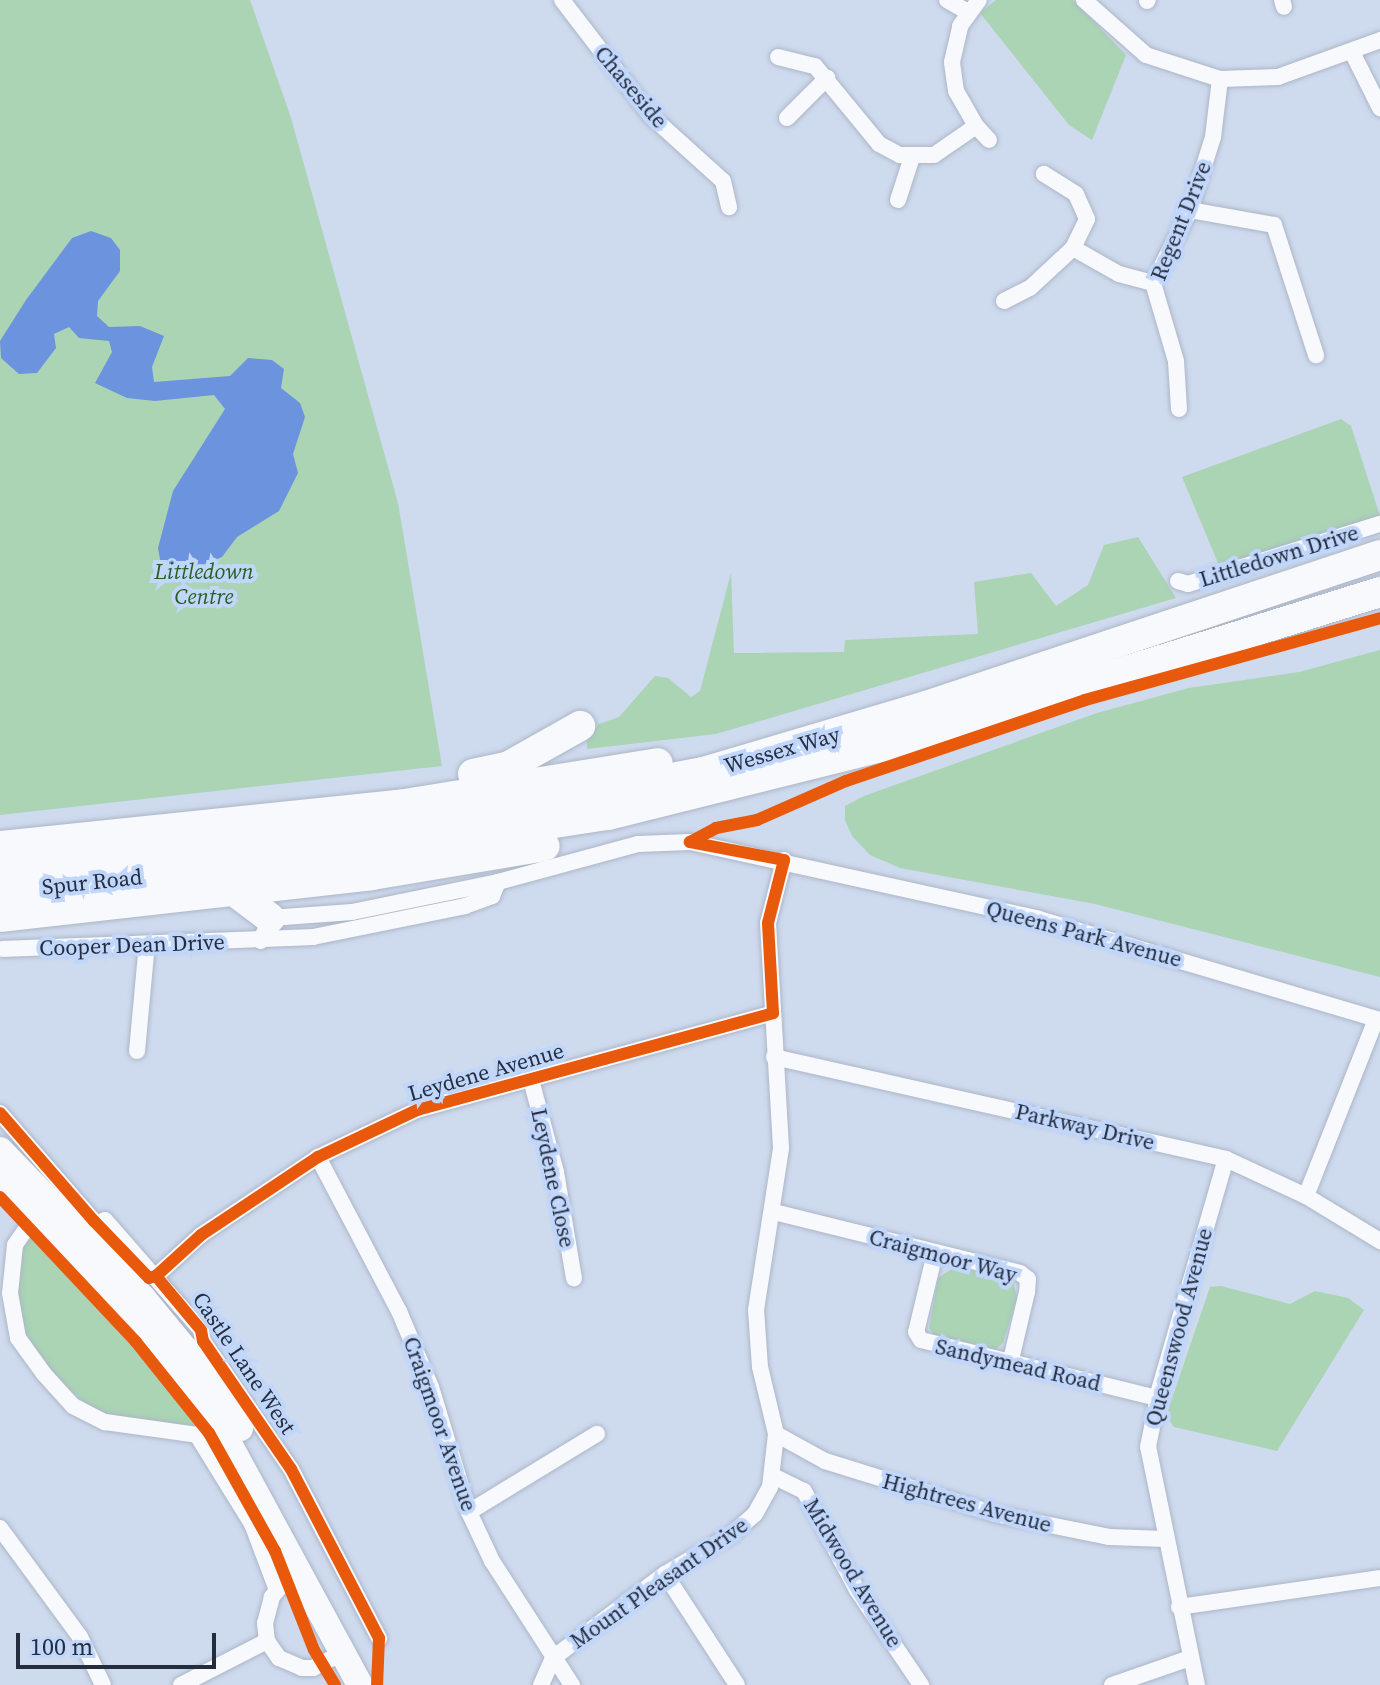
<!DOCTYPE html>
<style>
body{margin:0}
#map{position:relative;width:1380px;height:1685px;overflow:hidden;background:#cedaee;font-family:"Source Serif 4",serif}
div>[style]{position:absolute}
.green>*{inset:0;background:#aad4b4}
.water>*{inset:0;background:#6c93de}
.roads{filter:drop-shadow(0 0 2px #acb6c7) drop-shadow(0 0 2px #acb6c7)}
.street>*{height:16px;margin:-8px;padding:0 8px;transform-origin:8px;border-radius:8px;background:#f8f9fc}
.primary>*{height:26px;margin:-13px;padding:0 13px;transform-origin:13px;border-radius:13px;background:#f8f9fc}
.highway>*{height:30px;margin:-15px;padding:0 15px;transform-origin:15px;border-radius:15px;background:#f8f9fc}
.cycleway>*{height:12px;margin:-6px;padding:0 6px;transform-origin:6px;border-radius:6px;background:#e8590c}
span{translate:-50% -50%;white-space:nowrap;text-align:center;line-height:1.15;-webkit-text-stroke:8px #c1d6fb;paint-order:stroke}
.street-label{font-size:22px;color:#232d3e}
.park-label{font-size:22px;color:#245f1f;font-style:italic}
.scale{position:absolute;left:16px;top:1633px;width:200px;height:36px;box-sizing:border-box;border:4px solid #232d3e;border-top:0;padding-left:10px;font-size:24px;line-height:28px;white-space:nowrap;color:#232d3e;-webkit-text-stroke:6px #c1d6fb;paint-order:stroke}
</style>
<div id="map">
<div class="green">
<div style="clip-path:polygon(0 0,250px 0,291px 118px,398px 503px,442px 766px,0 815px)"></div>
<div style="clip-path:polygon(996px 0,1073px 0,1126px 55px,1092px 140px,1069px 125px,980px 13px)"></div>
<div style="clip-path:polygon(1341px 419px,1351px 426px,1380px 516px,1221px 570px,1182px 477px)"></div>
<div style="clip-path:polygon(1138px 537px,1176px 598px,716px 734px,587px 749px,587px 736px,599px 724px,619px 717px,655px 676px,668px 678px,691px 697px,700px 691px,731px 573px,734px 653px,844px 652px,845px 640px,978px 634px,974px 582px,1031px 573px,1056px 606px,1088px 585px,1104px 545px)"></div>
<div style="clip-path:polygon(1380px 650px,1380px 977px,1095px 904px,900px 868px,870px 855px,852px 836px,845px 820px,845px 806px,864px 796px,1097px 713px,1189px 688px,1299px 672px)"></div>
<div style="clip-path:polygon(27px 1234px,148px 1364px,199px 1427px,109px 1415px,91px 1408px,58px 1380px,28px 1338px,17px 1305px,16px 1264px)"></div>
<div style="clip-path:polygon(956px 1266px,1013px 1281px,1017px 1298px,1003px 1343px,996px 1349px,934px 1335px,929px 1328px,938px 1278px)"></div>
<div style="clip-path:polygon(1221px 1286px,1290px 1304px,1315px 1291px,1348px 1298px,1364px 1310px,1277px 1451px,1174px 1427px,1166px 1416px,1210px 1287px)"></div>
</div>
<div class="water">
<div style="clip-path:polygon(91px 231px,111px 238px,120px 250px,120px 271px,98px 301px,97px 316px,109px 327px,140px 326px,164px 336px,152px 367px,154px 382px,230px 376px,248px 358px,272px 360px,284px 369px,281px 388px,300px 403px,305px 417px,293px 454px,298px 473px,279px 511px,237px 537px,222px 557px,172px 577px,161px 565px,158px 548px,173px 491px,225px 409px,214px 395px,155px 401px,127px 398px,95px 383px,112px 352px,109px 341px,79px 338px,69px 327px,54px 334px,56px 348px,37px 373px,19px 374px,1px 358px,0 341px,26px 300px,72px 238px)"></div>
</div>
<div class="roads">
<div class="street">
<div style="left:562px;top:0;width:146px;rotate:52.5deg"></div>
<div style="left:651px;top:116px;width:97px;rotate:42.1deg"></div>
<div style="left:723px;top:181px;width:27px;rotate:77deg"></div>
<div style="left:947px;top:0;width:24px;rotate:30deg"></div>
<div style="left:1084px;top:0;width:83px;rotate:41.6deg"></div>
<div style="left:1146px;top:55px;width:78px;rotate:18deg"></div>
<div style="left:1220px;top:79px;width:58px;rotate:-2deg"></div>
<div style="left:1278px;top:77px;width:109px;rotate:-19.9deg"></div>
<div style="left:1282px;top:0;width:7px;rotate:74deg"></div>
<div style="left:1147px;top:1px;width:1px;rotate:-45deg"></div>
<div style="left:1352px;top:52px;width:63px;rotate:63.4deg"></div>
<div style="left:778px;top:57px;width:38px;rotate:14deg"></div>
<div style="left:815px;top:66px;width:101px;rotate:50.6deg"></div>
<div style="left:879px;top:144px;width:24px;rotate:28deg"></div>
<div style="left:900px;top:155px;width:34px"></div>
<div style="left:934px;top:155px;width:51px;rotate:-34.6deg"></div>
<div style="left:976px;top:126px;width:40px;rotate:-119.7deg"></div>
<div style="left:956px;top:91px;width:29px;rotate:-98deg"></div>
<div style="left:952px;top:62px;width:37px;rotate:-77deg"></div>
<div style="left:960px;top:26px;width:32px;rotate:-54deg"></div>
<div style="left:787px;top:118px;width:57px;rotate:-45deg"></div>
<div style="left:976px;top:126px;width:19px;rotate:47deg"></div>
<div style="left:898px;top:200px;width:45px;rotate:-72deg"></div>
<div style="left:1190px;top:210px;width:85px;rotate:10.1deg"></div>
<div style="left:1274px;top:225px;width:137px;rotate:72.1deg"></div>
<div style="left:1073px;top:248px;width:53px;rotate:29.5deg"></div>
<div style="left:1119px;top:274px;width:35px;rotate:15deg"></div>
<div style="left:1004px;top:301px;width:29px;rotate:-27deg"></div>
<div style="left:1030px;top:288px;width:59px;rotate:-42.9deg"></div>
<div style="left:1073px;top:248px;width:32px;rotate:-64deg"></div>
<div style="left:1087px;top:219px;width:27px;rotate:-114deg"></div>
<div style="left:1076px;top:194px;width:38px;rotate:-148deg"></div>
<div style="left:1179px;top:409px;width:48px;rotate:-93.6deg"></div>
<div style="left:1176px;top:361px;width:81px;rotate:-106.4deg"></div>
<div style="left:1153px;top:283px;width:82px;rotate:-63.1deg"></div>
<div style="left:1190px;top:210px;width:77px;rotate:-72.5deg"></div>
<div style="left:1213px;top:137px;width:58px;rotate:-83.1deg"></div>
<div style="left:1178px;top:581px;width:10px;rotate:17deg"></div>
<div style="left:1188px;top:584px;width:201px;rotate:-17.4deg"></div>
<div style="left:261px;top:941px;width:25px;rotate:-69deg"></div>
<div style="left:270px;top:918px;width:82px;rotate:-4.2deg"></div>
<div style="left:352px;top:912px;width:149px;rotate:-11.6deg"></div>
<div style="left:498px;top:882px;width:145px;rotate:-15.2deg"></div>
<div style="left:638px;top:844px;width:52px;rotate:-2.2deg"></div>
<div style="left:690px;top:842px;width:357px;rotate:12.4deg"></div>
<div style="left:1039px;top:919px;width:356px;rotate:16.5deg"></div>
<div style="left:3px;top:949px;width:310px;rotate:-2.2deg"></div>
<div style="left:313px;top:937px;width:155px;rotate:-11.5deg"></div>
<div style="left:465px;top:906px;width:29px;rotate:-20deg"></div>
<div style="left:492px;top:896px;width:15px;rotate:-67deg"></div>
<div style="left:137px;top:1051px;width:107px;rotate:-84.7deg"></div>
<div style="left:774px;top:1057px;width:463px;rotate:12.7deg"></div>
<div style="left:1226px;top:1159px;width:88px;rotate:24.8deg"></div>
<div style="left:1306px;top:1196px;width:87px;rotate:31.3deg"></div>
<div style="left:531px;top:1080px;width:95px;rotate:74.8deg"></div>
<div style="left:556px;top:1172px;width:108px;rotate:80.4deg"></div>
<div style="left:0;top:1113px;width:143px;rotate:49deg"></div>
<div style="left:318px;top:1157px;width:174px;rotate:62.3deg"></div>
<div style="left:399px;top:1311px;width:82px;rotate:67.2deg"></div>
<div style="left:431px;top:1387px;width:131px;rotate:73.1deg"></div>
<div style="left:469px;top:1512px;width:54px;rotate:64.9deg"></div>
<div style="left:492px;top:1561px;width:148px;rotate:57.2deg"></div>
<div style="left:1306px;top:1196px;width:190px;rotate:-68.4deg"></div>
<div style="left:774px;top:1212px;width:253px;rotate:13.9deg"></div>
<div style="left:1020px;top:1273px;width:10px;rotate:37deg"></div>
<div style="left:1028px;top:1279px;width:13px;rotate:94deg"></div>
<div style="left:1027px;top:1292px;width:74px;rotate:103.3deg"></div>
<div style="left:26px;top:1229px;width:19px;rotate:125deg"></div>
<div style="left:15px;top:1245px;width:48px;rotate:95.9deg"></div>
<div style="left:10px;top:1293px;width:46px;rotate:79.9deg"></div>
<div style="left:18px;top:1338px;width:44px;rotate:54.2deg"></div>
<div style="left:44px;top:1374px;width:43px;rotate:47.8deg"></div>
<div style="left:73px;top:1406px;width:36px;rotate:27deg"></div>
<div style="left:105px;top:1422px;width:93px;rotate:8deg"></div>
<div style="left:79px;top:1231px;width:28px;rotate:-23deg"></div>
<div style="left:105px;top:1220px;width:146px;rotate:48.9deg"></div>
<div style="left:201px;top:1330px;width:11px;rotate:80deg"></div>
<div style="left:203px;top:1341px;width:155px;rotate:55.5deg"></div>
<div style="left:291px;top:1469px;width:191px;rotate:62.5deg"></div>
<div style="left:935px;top:1253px;width:81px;rotate:103.5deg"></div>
<div style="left:916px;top:1332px;width:9px;rotate:58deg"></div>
<div style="left:921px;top:1340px;width:243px;rotate:13.8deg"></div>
<div style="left:156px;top:1276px;width:61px;rotate:-42.3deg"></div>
<div style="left:201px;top:1235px;width:141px;rotate:-33.7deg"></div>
<div style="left:318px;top:1157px;width:110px;rotate:-25.4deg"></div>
<div style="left:417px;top:1110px;width:369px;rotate:-15.2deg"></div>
<div style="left:776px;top:1434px;width:56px;rotate:28.9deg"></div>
<div style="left:825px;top:1461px;width:178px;rotate:17.3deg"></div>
<div style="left:995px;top:1514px;width:116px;rotate:11.4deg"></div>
<div style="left:1109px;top:1537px;width:57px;rotate:2deg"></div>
<div style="left:197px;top:1435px;width:105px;rotate:58.3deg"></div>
<div style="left:252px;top:1524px;width:71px;rotate:69.3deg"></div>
<div style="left:773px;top:1476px;width:34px;rotate:26deg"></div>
<div style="left:804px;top:1491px;width:112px;rotate:61.8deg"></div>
<div style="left:857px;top:1590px;width:115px;rotate:56deg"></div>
<div style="left:469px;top:1512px;width:150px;rotate:-31.4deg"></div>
<div style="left:0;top:1528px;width:135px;rotate:53.7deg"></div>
<div style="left:80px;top:1637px;width:53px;rotate:64.4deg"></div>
<div style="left:296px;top:1568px;width:38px;rotate:130deg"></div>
<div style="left:272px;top:1597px;width:27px;rotate:105deg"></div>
<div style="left:265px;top:1623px;width:18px;rotate:84deg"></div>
<div style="left:267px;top:1641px;width:21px;rotate:55deg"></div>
<div style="left:279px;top:1658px;width:25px;rotate:23deg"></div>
<div style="left:302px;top:1668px;width:11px"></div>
<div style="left:313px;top:1668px;width:30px;rotate:-27deg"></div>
<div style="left:665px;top:1574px;width:132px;rotate:57deg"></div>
<div style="left:1179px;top:1607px;width:203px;rotate:-8.2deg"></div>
<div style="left:181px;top:1685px;width:97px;rotate:-27.1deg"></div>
<div style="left:541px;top:1685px;width:30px;rotate:-66deg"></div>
<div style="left:553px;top:1658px;width:140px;rotate:-36.9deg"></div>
<div style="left:665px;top:1574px;width:78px;rotate:-30.8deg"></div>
<div style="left:732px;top:1534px;width:30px;rotate:-41deg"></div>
<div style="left:755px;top:1514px;width:31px;rotate:-61deg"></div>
<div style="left:770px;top:1487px;width:53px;rotate:-83.5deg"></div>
<div style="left:776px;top:1434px;width:69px;rotate:-103.4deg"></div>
<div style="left:760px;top:1367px;width:57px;rotate:-94deg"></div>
<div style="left:756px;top:1310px;width:164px;rotate:-81.2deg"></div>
<div style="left:781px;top:1148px;width:225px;rotate:-93.3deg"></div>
<div style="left:768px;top:923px;width:65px;rotate:-75.7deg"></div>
<div style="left:1112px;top:1685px;width:83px;rotate:-19.1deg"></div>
<div style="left:1197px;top:1685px;width:243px;rotate:-101.6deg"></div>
<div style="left:1148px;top:1447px;width:61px;rotate:-78.7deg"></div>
<div style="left:1160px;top:1387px;width:237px;rotate:-73.9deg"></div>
</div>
<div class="primary">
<div style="left:0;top:1150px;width:206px;rotate:46deg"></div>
<div style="left:143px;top:1298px;width:87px;rotate:50.6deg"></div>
<div style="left:198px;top:1365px;width:76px;rotate:56.3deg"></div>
<div style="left:0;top:1175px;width:227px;rotate:47deg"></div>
<div style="left:155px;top:1341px;width:110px;rotate:53.1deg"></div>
<div style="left:221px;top:1429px;width:291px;rotate:61.5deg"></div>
</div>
<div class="highway">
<div style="left:473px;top:774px;width:35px;rotate:-12deg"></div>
<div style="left:507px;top:767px;width:84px;rotate:-29.3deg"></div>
<div style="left:0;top:846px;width:401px;rotate:-5.9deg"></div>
<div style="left:399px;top:805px;width:262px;rotate:-9.2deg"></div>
<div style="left:0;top:871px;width:425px;rotate:-6.2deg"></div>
<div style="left:423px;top:825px;width:285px;rotate:-10.7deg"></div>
<div style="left:703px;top:772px;width:233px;rotate:-16.5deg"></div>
<div style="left:926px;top:706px;width:478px;rotate:-18.4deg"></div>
<div style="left:234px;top:891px;width:45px;rotate:36.9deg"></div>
<div style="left:0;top:892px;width:357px;rotate:-6.1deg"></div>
<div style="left:355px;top:854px;width:256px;rotate:-8.8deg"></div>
<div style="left:608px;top:815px;width:289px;rotate:-14deg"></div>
<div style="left:888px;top:745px;width:515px;rotate:-17.27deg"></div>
<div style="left:0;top:917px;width:374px;rotate:-6.4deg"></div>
<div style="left:372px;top:875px;width:175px;rotate:-9.5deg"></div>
</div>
</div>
<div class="cycleway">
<div style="left:690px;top:842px;width:30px;rotate:-28deg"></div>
<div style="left:716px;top:828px;width:42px;rotate:-11deg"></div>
<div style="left:757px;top:820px;width:97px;rotate:-23.7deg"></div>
<div style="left:846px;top:781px;width:252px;rotate:-18.7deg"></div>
<div style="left:1085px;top:700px;width:306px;rotate:-15.5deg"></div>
<div style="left:0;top:1113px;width:143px;rotate:49deg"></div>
<div style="left:94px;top:1221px;width:79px;rotate:46deg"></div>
<div style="left:149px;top:1278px;width:7px;rotate:-16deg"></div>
<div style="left:0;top:1197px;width:199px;rotate:46.8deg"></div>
<div style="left:136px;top:1342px;width:117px;rotate:51.3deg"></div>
<div style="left:209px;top:1433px;width:135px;rotate:60.8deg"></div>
<div style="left:275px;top:1551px;width:106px;rotate:68.5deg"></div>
<div style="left:314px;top:1650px;width:41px;rotate:59deg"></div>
<div style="left:156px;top:1276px;width:61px;rotate:-42.3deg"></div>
<div style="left:201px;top:1235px;width:141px;rotate:-33.7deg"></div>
<div style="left:318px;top:1157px;width:110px;rotate:-25.4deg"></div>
<div style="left:417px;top:1110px;width:369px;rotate:-15.2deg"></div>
<div style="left:773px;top:1013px;width:90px;rotate:-93.2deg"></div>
<div style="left:768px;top:923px;width:65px;rotate:-75.7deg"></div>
<div style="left:784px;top:860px;width:96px;rotate:-169.2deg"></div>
<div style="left:156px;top:1276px;width:70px;rotate:50.2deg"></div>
<div style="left:201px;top:1330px;width:11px;rotate:80deg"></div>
<div style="left:203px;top:1341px;width:155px;rotate:55.5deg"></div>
<div style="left:291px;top:1469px;width:191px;rotate:62.5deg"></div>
<div style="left:379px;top:1638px;width:47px;rotate:92.4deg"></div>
</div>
<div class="street-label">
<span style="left:631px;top:87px;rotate:50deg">Chaseside</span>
<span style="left:1181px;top:221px;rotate:-68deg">Regent Drive</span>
<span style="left:1279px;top:556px;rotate:-17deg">Littledown Drive</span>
<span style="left:782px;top:750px;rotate:-16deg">Wessex Way</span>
<span style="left:92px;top:882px;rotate:-6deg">Spur Road</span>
<span style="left:1084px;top:934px;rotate:15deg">Queens Park Avenue</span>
<span style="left:132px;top:945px;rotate:-2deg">Cooper Dean Drive</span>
<span style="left:486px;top:1072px;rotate:-16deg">Leydene Avenue</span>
<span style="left:1085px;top:1127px;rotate:13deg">Parkway Drive</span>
<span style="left:553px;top:1178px;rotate:78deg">Leydene Close</span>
<span style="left:943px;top:1256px;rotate:15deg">Craigmoor Way</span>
<span style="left:1179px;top:1327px;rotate:-75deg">Queenswood Avenue</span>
<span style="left:244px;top:1363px;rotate:56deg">Castle Lane West</span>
<span style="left:1018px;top:1365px;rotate:13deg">Sandymead Road</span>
<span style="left:440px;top:1424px;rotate:71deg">Craigmoor Avenue</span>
<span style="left:967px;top:1503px;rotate:15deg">Hightrees Avenue</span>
<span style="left:853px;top:1573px;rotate:59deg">Midwood Avenue</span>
<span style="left:659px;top:1583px;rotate:-35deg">Mount Pleasant Drive</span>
</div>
<div class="park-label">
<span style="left:204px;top:584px">Littledown<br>Centre</span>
</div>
<div class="scale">100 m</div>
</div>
